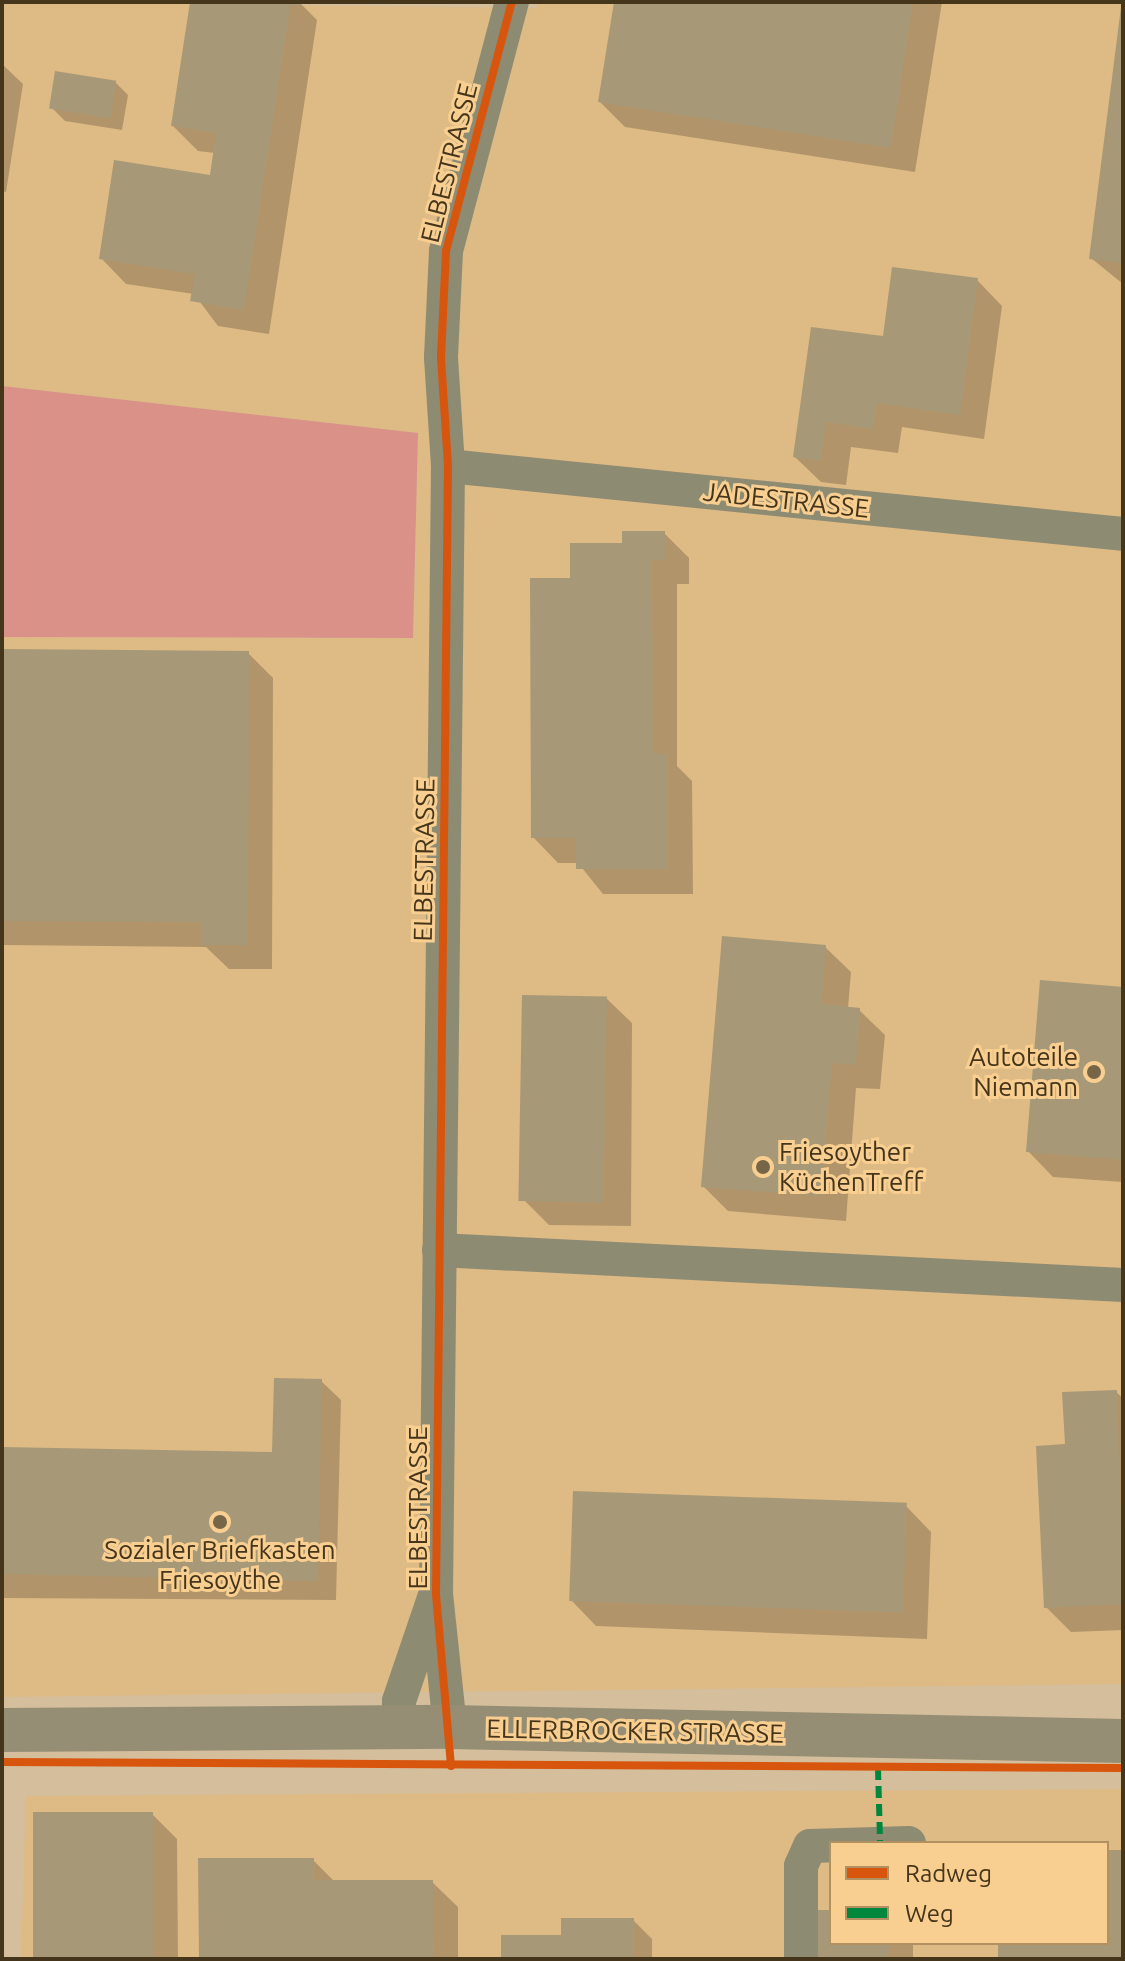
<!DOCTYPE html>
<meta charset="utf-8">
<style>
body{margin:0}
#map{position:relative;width:1125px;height:1961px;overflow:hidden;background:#d5be9c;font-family:Ubuntu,sans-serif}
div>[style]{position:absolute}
.built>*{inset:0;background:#deba85}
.forest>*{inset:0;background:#da9187}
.shadow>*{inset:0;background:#0003}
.building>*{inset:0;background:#a79977;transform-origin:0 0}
.minor>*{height:34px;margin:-17px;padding:0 17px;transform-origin:17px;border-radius:17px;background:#8e8b73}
.major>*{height:44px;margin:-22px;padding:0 22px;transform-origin:22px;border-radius:22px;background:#958e74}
.quiet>*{height:6px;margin-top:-3px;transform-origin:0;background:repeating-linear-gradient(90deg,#00873e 0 12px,transparent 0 18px)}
.cycleway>*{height:8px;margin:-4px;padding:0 4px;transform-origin:4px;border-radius:4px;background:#d8550e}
.dots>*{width:22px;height:22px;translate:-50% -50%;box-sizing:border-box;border:4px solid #f9cf91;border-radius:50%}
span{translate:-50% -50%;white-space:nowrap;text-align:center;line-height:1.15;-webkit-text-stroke:6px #f9cf91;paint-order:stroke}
.street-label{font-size:26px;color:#45351b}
.poi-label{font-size:26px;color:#45351b}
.right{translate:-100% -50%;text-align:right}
.left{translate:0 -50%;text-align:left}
.frame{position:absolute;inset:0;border:4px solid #45351b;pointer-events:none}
.legend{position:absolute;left:829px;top:1841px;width:280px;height:104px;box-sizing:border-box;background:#f9cf91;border:2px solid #b19162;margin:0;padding:10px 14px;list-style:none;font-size:24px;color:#45351b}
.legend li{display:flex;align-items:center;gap:16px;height:40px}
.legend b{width:40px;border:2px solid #b19162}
</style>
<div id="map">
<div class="built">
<div style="clip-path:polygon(2px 2px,537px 8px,539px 2px,1123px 2px,1123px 1684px,2px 1697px,2px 637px,413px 638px,418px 433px,2px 386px)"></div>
<div style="clip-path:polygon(evenodd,1123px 1789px,1123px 1959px,21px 1959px,26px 1796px,1123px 1789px,831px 1843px,1107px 1843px,1107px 1943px,831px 1943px,831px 1843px)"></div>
</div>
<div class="forest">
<div style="clip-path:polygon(2px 386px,418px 433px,413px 638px,2px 637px)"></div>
</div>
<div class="shadow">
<div style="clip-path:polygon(192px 2px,299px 2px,317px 20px,269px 334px,218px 326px,194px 294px,126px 284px,101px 258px,212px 177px,215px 153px,198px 151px,173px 126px)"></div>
<div style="clip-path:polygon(616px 2px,942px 2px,915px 172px,625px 127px,600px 102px)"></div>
<div style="clip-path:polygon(1123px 8px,1123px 284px,1091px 258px)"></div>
<div style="clip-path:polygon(2px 64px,23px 84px,6px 192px,2px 191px)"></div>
<div style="clip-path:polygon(115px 82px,128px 95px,122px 130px,65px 121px,52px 108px)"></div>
<div style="clip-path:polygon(977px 280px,1002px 306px,984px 439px,902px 427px,898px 453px,851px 447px,846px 485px,821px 482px,795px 457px,885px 339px)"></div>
<div style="clip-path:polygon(664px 533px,689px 558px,689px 584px,677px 584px,677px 766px,692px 781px,693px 894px,603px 894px,578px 863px,558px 863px,533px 837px,572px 580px,624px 545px)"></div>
<div style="clip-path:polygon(2px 651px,248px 653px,273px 678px,272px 969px,229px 969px,206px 947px,2px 945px)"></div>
<div style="clip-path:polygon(825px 947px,851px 972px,848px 1008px,859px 1010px,885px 1035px,880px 1089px,856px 1088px,846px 1221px,728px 1211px,703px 1186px)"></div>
<div style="clip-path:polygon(1123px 989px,1123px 1182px,1053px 1177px,1028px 1151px)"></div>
<div style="clip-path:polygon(606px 998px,632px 1023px,631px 1226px,549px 1225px,524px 1200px)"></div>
<div style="clip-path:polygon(321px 1381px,341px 1400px,336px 1600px,2px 1598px,2px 1449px,274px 1454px)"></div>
<div style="clip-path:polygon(1116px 1392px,1123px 1398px,1123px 1630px,1071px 1632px,1046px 1607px,1067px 1446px)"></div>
<div style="clip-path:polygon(906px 1506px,931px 1532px,927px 1639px,596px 1626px,571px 1600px)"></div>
<div style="clip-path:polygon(152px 1814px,177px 1839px,178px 1959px,36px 1959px)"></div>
<div style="clip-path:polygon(313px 1860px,335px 1882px,432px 1882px,458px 1907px,458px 1959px,201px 1959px)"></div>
<div style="clip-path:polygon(831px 1912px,831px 1943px,913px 1943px,913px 1959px,804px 1959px)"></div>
<div style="clip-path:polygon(633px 1920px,652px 1939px,652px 1959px,503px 1959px)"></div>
</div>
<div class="building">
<div style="clip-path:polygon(190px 2px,291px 2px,244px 310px,190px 301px,195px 274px,99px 259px,114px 160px,210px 175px,216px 133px,171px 126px)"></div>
<div style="clip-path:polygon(614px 2px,913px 2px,891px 148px,598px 102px)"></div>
<div style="clip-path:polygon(1121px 7px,1123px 7px,1123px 263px,1089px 259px)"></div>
<div style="left:55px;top:71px;width:62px;height:38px;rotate:9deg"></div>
<div style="clip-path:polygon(892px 267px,978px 278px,960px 415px,877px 403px,873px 429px,826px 422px,821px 461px,793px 457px,811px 327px,883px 336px)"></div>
<div style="clip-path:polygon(622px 531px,665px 531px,665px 560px,652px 560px,653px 753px,668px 754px,668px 869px,576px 869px,576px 838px,531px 838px,530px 578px,570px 578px,570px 543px,622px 543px)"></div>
<div style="clip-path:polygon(2px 649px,249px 651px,248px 945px,201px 945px,201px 922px,2px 921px)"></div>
<div style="clip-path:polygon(722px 936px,826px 945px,822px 1004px,860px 1008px,856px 1065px,832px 1063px,821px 1196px,701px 1187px)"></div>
<div style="clip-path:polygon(1040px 980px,1123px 987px,1123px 1160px,1026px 1152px)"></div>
<div style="left:522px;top:995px;width:85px;height:206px;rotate:1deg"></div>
<div style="clip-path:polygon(274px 1378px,322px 1379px,318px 1581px,2px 1574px,2px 1447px,272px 1452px)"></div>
<div style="clip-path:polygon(1117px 1390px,1123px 1604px,1044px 1608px,1036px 1446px,1065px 1444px,1062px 1392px)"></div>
<div style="left:573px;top:1491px;width:334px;height:110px;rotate:2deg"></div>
<div style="left:153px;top:1812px;width:147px;height:120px;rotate:90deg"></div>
<div style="clip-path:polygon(1107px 1850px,1123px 1850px,1123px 1959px,998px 1959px,998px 1943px,1107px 1943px)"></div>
<div style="clip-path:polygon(198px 1858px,314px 1858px,314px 1880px,433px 1880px,434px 1959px,199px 1959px)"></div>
<div style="clip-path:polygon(803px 1910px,831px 1910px,831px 1943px,889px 1943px,888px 1959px,802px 1959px)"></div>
<div style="clip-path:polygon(561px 1918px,634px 1918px,634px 1959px,501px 1959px,501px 1935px,561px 1935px)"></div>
</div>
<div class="minor">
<div style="left:448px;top:466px;width:678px;rotate:5.75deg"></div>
<div style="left:439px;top:1250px;width:685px;rotate:2.93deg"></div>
<div style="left:399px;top:1727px;width:26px;rotate:-90deg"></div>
<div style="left:399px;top:1701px;width:109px;rotate:-71.2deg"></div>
<div style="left:450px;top:1727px;width:134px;rotate:-96deg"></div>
<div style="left:436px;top:1594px;width:1128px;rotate:-89.39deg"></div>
<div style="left:448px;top:466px;width:109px;rotate:-93.7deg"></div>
<div style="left:441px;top:357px;width:106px;rotate:-87.3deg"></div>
<div style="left:446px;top:251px;width:258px;rotate:-75.2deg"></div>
<div style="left:801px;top:1959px;width:93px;rotate:-90deg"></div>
<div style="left:801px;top:1866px;width:22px;rotate:-66deg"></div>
<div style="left:810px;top:1846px;width:99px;rotate:-1.7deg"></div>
</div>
<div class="major">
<div style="left:2px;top:1730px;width:448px;rotate:-0.4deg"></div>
<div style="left:450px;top:1727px;width:673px;rotate:1.19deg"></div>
</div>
<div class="quiet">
<div style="left:878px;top:1768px;width:73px;rotate:88.4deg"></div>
</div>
<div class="cycleway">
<div style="left:2px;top:1762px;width:1121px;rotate:0.31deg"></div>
<div style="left:451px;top:1766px;width:173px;rotate:-95deg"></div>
<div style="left:436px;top:1594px;width:1128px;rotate:-89.39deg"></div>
<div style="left:448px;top:466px;width:109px;rotate:-93.7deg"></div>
<div style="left:441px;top:357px;width:106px;rotate:-87.3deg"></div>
<div style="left:446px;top:251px;width:258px;rotate:-75.2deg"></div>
</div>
<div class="dots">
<div style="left:1094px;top:1072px;background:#776548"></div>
<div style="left:763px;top:1167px;background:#776548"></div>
<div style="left:220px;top:1522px;background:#776548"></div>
</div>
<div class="street-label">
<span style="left:449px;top:163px;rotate:-76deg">ELBESTRASSE</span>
<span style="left:786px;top:500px;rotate:6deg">JADESTRASSE</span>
<span style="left:424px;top:860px;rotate:-89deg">ELBESTRASSE</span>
<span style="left:418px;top:1508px;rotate:-90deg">ELBESTRASSE</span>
<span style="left:635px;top:1731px;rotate:1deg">ELLERBROCKER STRASSE</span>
</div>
<div class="poi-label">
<span class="right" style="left:1078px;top:1072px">Autoteile<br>Niemann</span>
<span class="left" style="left:779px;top:1167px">Friesoyther<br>KüchenTreff</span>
<span style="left:220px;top:1565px">Sozialer Briefkasten<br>Friesoythe</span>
</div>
<div class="frame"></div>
<ul class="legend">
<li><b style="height:10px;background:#d8550e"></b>Radweg</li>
<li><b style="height:10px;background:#00873e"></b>Weg</li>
</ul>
</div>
